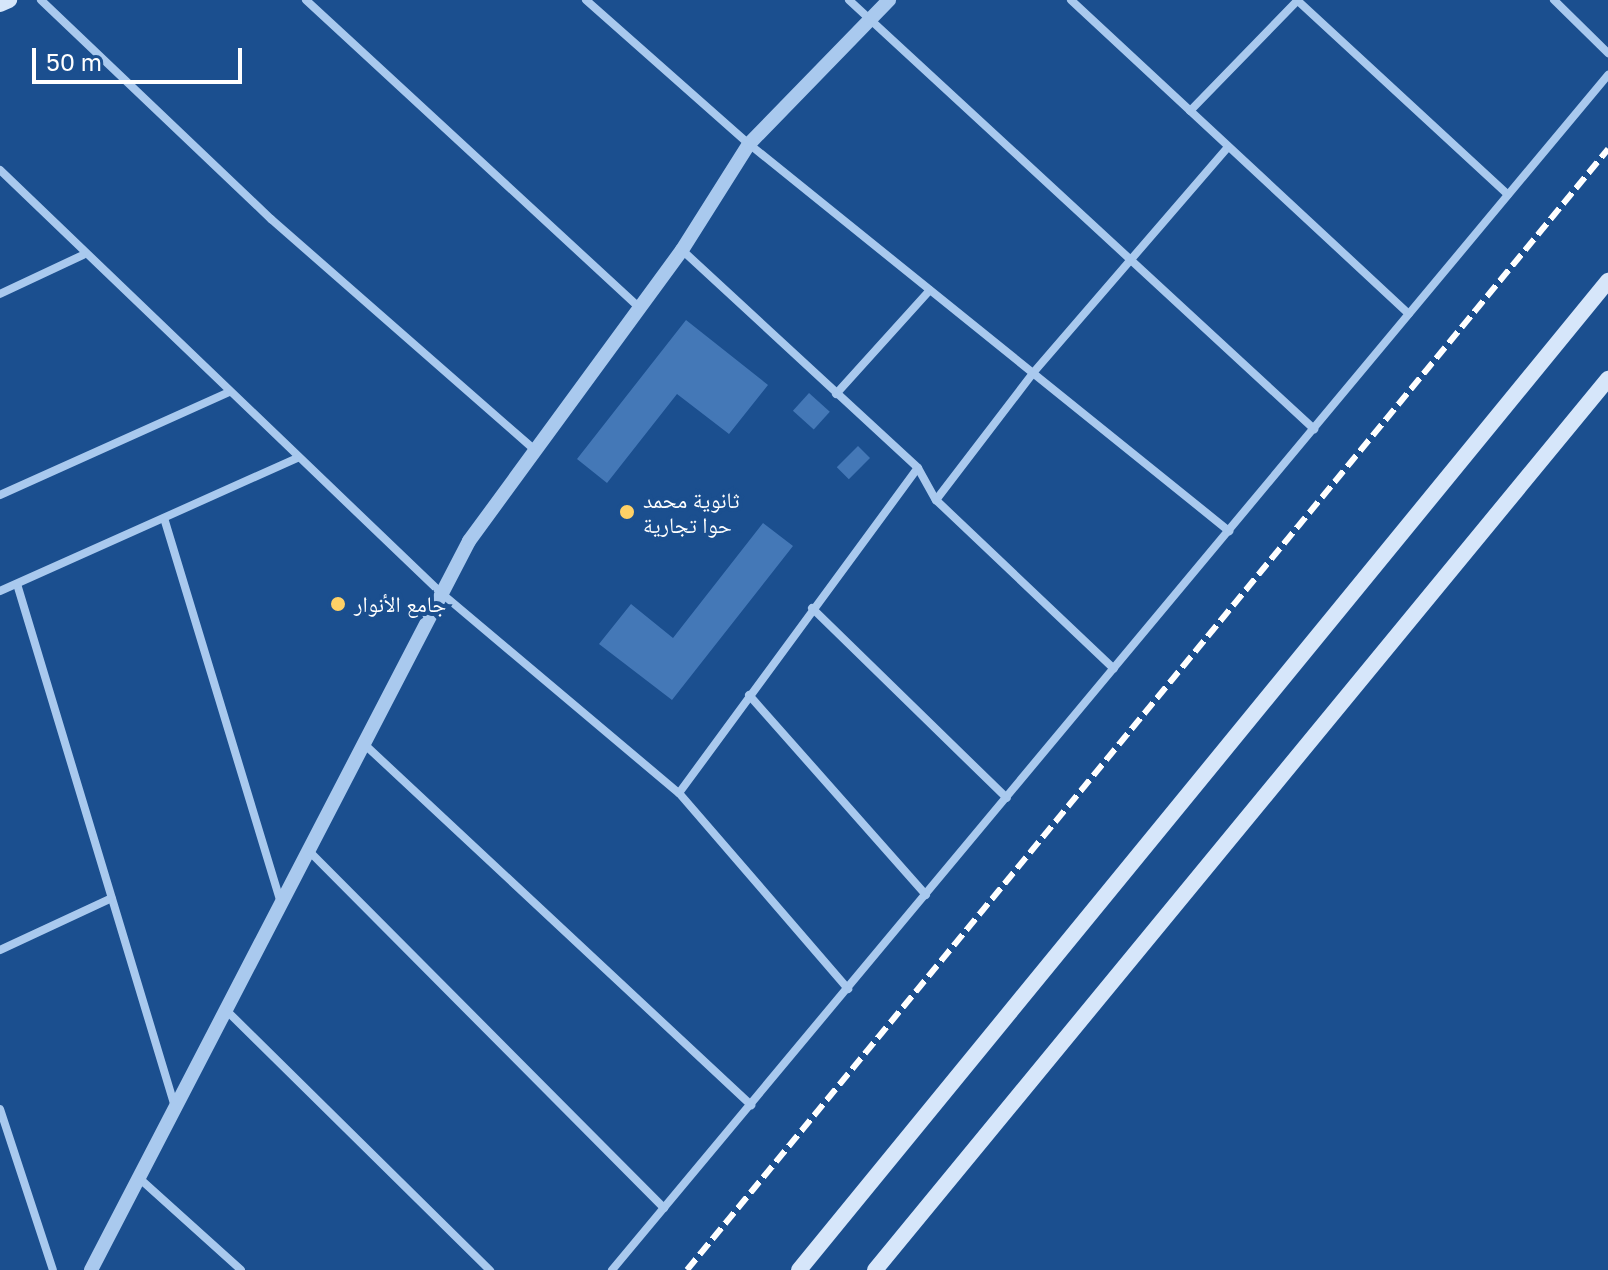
<!DOCTYPE html>
<meta charset="utf-8">
<style>
body{margin:0}
#map{position:relative;width:1608px;height:1270px;overflow:hidden;background:#1b4f8f;font-family:"Golos Text","Noto Naskh Arabic",sans-serif}
div>[style]{position:absolute}
.building>*{inset:0;background:#4478b7;transform-origin:0 0}
.minor>*{height:8px;margin:-4px;padding:0 4px;transform-origin:4px;border-radius:4px;background:#a9c9ee}
.tertiary>*{height:14px;margin:-7px;padding:0 7px;transform-origin:7px;border-radius:7px;background:#a9c9ee}
.secondary>*{height:16px;margin:-8px;padding:0 8px;transform-origin:8px;border-radius:8px;background:#d6e6fa}
.rail>*{height:6px;margin-top:-3px;transform-origin:0;background:repeating-linear-gradient(90deg,#fff 0 14px,transparent 0 20px)}
.dots>*{width:22px;height:22px;translate:-50% -50%;box-sizing:border-box;border:4px solid #1b4f8f;border-radius:50%}
span{translate:-50% -50%;white-space:nowrap;text-align:center;line-height:1.15;-webkit-text-stroke:8px #1b4f8f;paint-order:stroke}
.poi-label{font-size:22px;color:#fff}
.left{translate:0 -50%;text-align:left}
.scale{position:absolute;left:32px;top:48px;width:210px;height:36px;box-sizing:border-box;border:4px solid #fff;border-top:0;padding-left:10px;font-size:24px;line-height:28px;white-space:nowrap;color:#fff;-webkit-text-stroke:6px #1b4f8f;paint-order:stroke}
</style>
<div id="map">
<div class="building">
<div style="clip-path:polygon(686px 320px,768px 385px,729px 434px,677px 394px,607px 483px,577px 459px)"></div>
<div style="left:809px;top:393px;width:28px;height:24px;rotate:42deg"></div>
<div style="left:858px;top:446px;width:17px;height:30px;rotate:45deg"></div>
<div style="clip-path:polygon(763px 523px,793px 546px,672px 700px,599px 644px,631px 604px,673px 638px)"></div>
</div>
<div class="minor">
<div style="left:41px;top:0;width:318px;rotate:43.6deg"></div>
<div style="left:271px;top:219px;width:349px;rotate:41.2deg"></div>
<div style="left:306px;top:0;width:453px;rotate:42.7deg"></div>
<div style="left:586px;top:0;width:217px;rotate:41.5deg"></div>
<div style="left:749px;top:144px;width:617px;rotate:38.88deg"></div>
<div style="left:849px;top:0;width:633px;rotate:42.69deg"></div>
<div style="left:1071px;top:0;width:461px;rotate:42.9deg"></div>
<div style="left:1297px;top:0;width:287px;rotate:42.7deg"></div>
<div style="left:1554px;top:0;width:76px;rotate:44.5deg"></div>
<div style="left:1190px;top:111px;width:155px;rotate:-45.8deg"></div>
<div style="left:0;top:170px;width:610px;rotate:43.8deg"></div>
<div style="left:440px;top:592px;width:312px;rotate:40.1deg"></div>
<div style="left:679px;top:793px;width:403px;rotate:-53.7deg"></div>
<div style="left:682px;top:250px;width:321px;rotate:42.7deg"></div>
<div style="left:918px;top:468px;width:37px;rotate:61deg"></div>
<div style="left:936px;top:500px;width:245px;rotate:43.5deg"></div>
<div style="left:0;top:294px;width:92px;rotate:-25.2deg"></div>
<div style="left:836px;top:394px;width:140px;rotate:-47.9deg"></div>
<div style="left:0;top:495px;width:251px;rotate:-24.2deg"></div>
<div style="left:936px;top:500px;width:160px;rotate:-52.6deg"></div>
<div style="left:1033px;top:373px;width:298px;rotate:-49.2deg"></div>
<div style="left:164px;top:518px;width:401px;rotate:73.1deg"></div>
<div style="left:17px;top:584px;width:546px;rotate:73.19deg"></div>
<div style="left:0;top:591px;width:326px;rotate:-24.1deg"></div>
<div style="left:812px;top:608px;width:272px;rotate:44.3deg"></div>
<div style="left:749px;top:695px;width:267px;rotate:48.5deg"></div>
<div style="left:363px;top:743px;width:531px;rotate:43.01deg"></div>
<div style="left:679px;top:793px;width:259px;rotate:49.2deg"></div>
<div style="left:308px;top:850px;width:505px;rotate:45.16deg"></div>
<div style="left:0;top:950px;width:123px;rotate:-24.9deg"></div>
<div style="left:226px;top:1010px;width:371px;rotate:44.6deg"></div>
<div style="left:0;top:1109px;width:169px;rotate:71.8deg"></div>
<div style="left:139px;top:1178px;width:137px;rotate:42deg"></div>
<div style="left:612px;top:1270px;width:1556px;rotate:-50.19deg"></div>
</div>
<div class="tertiary">
<div style="left:91px;top:1270px;width:821px;rotate:-62.59deg"></div>
<div style="left:469px;top:541px;width:361px;rotate:-53.8deg"></div>
<div style="left:682px;top:250px;width:125px;rotate:-57.7deg"></div>
<div style="left:749px;top:144px;width:201px;rotate:-45.8deg"></div>
</div>
<div class="secondary">
<div style="left:0;top:4px;width:10px;rotate:-24deg"></div>
<div style="left:799px;top:1270px;width:1278px;rotate:-50.72deg"></div>
<div style="left:875px;top:1270px;width:1154px;rotate:-50.56deg"></div>
</div>
<div class="rail">
<div style="left:687px;top:1270px;width:1451px;rotate:-50.59deg"></div>
</div>
<div class="dots">
<div style="left:627px;top:512px;background:#ffd166"></div>
<div style="left:338px;top:604px;background:#ffd166"></div>
</div>
<div class="poi-label">
<span class="left" style="left:643px;top:512px">ثانوية محمد<br>حوا تجارية</span>
<span class="left" style="left:354px;top:604px">جامع الأنوار</span>
</div>
<div class="scale">50 m</div>
</div>
